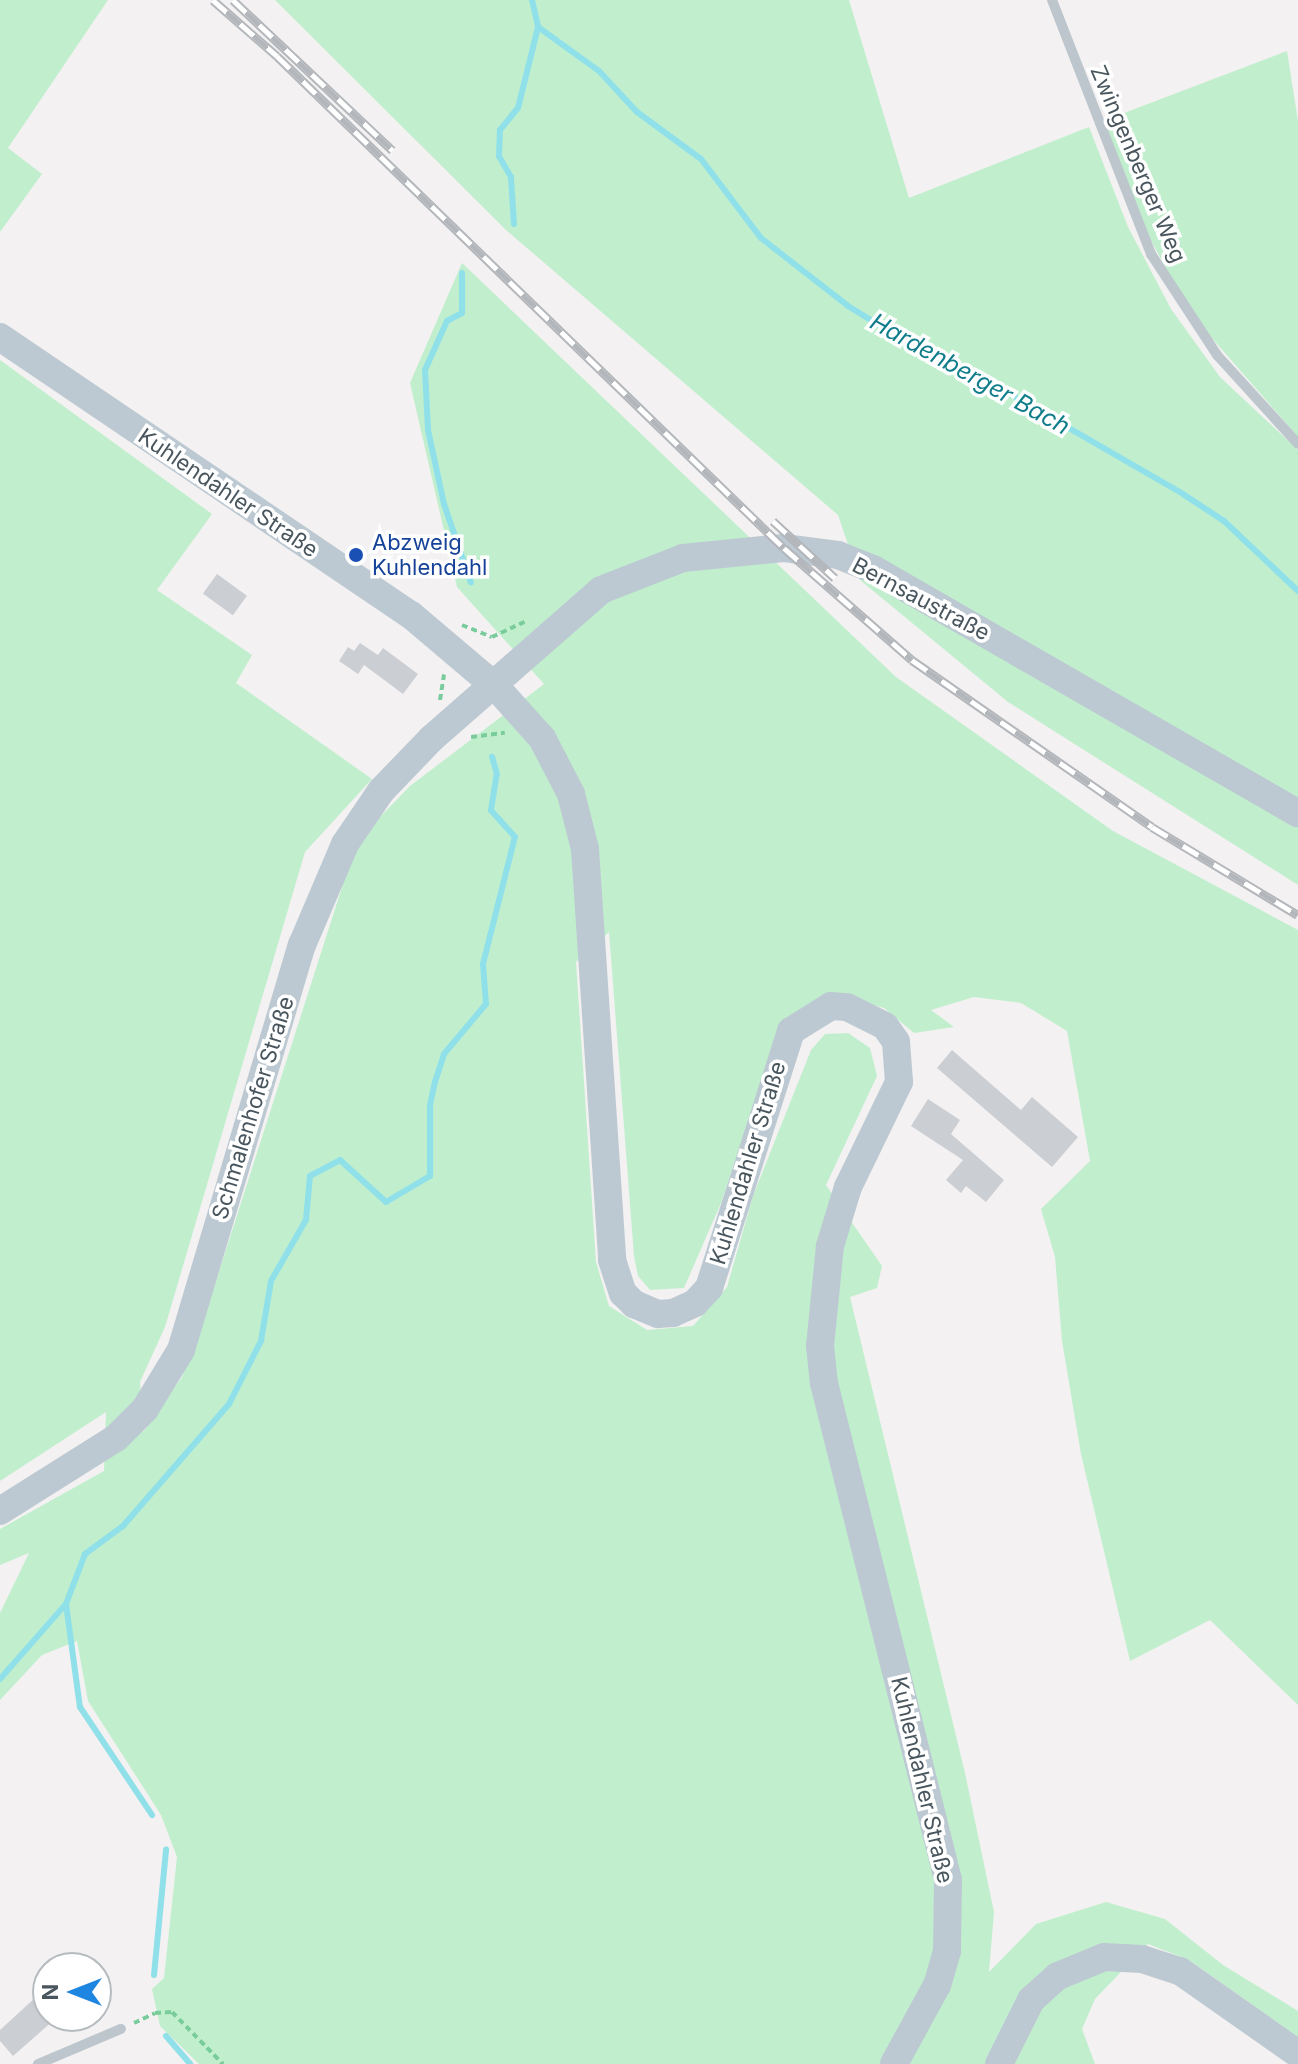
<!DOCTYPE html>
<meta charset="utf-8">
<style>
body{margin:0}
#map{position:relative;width:1298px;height:2064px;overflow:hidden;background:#f3f1f1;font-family:Inter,sans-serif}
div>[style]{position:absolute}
.green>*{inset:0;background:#c1efce}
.stream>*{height:6px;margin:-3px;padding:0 3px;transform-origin:3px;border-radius:3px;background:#90e0ea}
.building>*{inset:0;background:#cbced3;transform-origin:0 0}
.path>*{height:4px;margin-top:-2px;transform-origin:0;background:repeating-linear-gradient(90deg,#7acc9c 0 6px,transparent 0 10px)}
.service>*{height:10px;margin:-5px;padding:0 5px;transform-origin:5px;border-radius:5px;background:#bdc6cd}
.secondary>*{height:28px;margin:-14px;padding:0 14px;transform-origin:14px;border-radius:14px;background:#bdc9d2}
.rail>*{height:9px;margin-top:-4.5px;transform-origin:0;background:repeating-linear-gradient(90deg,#fff 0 18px,#b3b7bb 0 36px);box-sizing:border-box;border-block:2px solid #b3b7bb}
.dots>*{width:22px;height:22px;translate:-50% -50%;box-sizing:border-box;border:4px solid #fff;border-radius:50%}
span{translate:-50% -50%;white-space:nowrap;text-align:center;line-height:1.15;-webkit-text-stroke:7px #fff;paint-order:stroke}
.street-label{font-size:22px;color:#49565e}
.transit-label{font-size:22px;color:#164399}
.left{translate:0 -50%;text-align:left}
.water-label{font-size:24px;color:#107d8b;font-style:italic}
.north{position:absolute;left:32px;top:1952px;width:80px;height:80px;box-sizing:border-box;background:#fff;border:2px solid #b6bbbf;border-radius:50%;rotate:270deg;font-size:22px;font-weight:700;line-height:32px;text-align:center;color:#49565e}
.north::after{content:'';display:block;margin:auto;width:28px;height:36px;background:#1e85e0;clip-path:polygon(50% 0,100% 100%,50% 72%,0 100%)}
</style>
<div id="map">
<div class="green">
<div style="clip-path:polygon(0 0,108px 0,8px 148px,42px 174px,0 232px)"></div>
<div style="clip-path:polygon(275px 0,849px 0,909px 198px,1089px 127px,1128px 227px,1171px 309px,1220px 377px,1298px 450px,1298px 885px,1008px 702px,860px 580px,838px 515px,506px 230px)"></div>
<div style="clip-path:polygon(1287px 51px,1298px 121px,1298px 437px,1191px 314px,1143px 226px,1103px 121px)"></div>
<div style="clip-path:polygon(462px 263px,896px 677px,1113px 831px,1298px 930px,1298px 1705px,1210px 1620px,1130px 1661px,1081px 1454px,1062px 1341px,1055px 1257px,1041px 1209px,1090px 1161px,1067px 1031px,1021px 1003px,974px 997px,931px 1010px,954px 1027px,914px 1033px,884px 1008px,845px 997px,773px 1047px,721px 1203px,684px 1288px,650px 1290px,638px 1276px,634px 1256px,609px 932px,576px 962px,596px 1262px,609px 1306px,647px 1330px,693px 1326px,727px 1287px,753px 1196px,811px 1050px,825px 1034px,848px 1033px,870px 1048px,877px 1076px,826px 1185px,882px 1266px,877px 1288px,850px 1297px,965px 1773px,994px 1912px,989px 1972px,1036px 1924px,1106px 1902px,1165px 1919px,1223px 1965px,1298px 2011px,1298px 2037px,1189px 1960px,1148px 1944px,1095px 1999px,1082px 2029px,1095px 2064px,199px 2064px,160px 2026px,152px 1989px,164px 1978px,177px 1857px,161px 1815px,88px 1701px,77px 1641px,42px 1655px,0 1700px,0 1613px,29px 1553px,0 1565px,0 1529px,104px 1471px,106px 1412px,0 1481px,0 360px,212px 514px,157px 590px,252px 655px,236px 683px,372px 779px,305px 852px,165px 1327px,140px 1382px,143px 1432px,182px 1377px,207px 1309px,351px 859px,380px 817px,410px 786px,544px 684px,457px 587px,410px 383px)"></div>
</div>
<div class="stream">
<div style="left:532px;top:0;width:28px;rotate:77deg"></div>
<div style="left:538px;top:27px;width:75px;rotate:35.8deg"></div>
<div style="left:599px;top:71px;width:56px;rotate:47.2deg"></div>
<div style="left:637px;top:112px;width:79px;rotate:36.3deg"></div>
<div style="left:701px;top:159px;width:99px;rotate:52.8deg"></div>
<div style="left:761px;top:238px;width:110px;rotate:38deg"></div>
<div style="left:848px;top:306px;width:122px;rotate:31.6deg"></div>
<div style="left:952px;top:370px;width:63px;rotate:22.5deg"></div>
<div style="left:1010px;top:394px;width:200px;rotate:30deg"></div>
<div style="left:1183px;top:494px;width:49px;rotate:33.4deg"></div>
<div style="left:1224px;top:521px;width:102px;rotate:43.4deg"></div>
<div style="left:514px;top:224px;width:47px;rotate:-93.7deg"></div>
<div style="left:511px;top:177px;width:24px;rotate:-120deg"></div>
<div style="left:499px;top:156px;width:26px;rotate:-88deg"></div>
<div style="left:500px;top:130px;width:28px;rotate:-51deg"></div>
<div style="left:518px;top:108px;width:83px;rotate:-76.1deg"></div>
<div style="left:462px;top:273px;width:40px;rotate:90deg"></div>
<div style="left:462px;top:313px;width:17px;rotate:152deg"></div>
<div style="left:447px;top:321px;width:54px;rotate:114.2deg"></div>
<div style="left:425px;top:370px;width:60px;rotate:87.1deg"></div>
<div style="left:428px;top:430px;width:76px;rotate:77.8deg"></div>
<div style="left:444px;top:504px;width:83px;rotate:71.1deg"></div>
<div style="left:66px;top:1604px;width:104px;rotate:82.3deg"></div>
<div style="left:80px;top:1707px;width:130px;rotate:56.3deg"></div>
<div style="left:0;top:1679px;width:100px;rotate:-48.7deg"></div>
<div style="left:66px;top:1604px;width:53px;rotate:-69.2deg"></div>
<div style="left:85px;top:1554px;width:47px;rotate:-36.4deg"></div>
<div style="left:123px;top:1526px;width:162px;rotate:-49deg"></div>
<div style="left:229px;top:1404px;width:71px;rotate:-63.1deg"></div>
<div style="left:261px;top:1341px;width:61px;rotate:-80.5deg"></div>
<div style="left:271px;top:1281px;width:70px;rotate:-60.2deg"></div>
<div style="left:306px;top:1220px;width:44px;rotate:-84.8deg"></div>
<div style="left:310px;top:1176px;width:34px;rotate:-28deg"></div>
<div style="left:340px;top:1160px;width:62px;rotate:42.4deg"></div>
<div style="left:386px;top:1202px;width:51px;rotate:-30.6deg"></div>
<div style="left:430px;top:1176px;width:71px;rotate:-90deg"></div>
<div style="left:430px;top:1105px;width:24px;rotate:-78deg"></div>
<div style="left:435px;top:1082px;width:29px;rotate:-72deg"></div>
<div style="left:444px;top:1054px;width:65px;rotate:-50deg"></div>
<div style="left:486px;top:1004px;width:40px;rotate:-94.3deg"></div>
<div style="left:483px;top:964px;width:131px;rotate:-75.9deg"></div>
<div style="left:515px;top:837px;width:36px;rotate:-132deg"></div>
<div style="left:491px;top:810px;width:36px;rotate:-81deg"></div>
<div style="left:497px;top:774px;width:18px;rotate:-106deg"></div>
<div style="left:154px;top:1975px;width:126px;rotate:-84.5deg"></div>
<div style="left:166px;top:2036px;width:37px;rotate:49deg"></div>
</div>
<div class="building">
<div style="left:217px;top:574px;width:37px;height:24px;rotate:36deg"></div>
<div style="clip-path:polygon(360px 643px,378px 655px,383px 648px,418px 674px,403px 694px,364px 665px,358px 674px,339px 661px,348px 647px,354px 651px)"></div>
<div style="clip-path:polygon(952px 1050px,1021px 1110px,1032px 1097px,1078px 1137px,1052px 1167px,937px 1068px)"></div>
<div style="clip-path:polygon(928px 1099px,960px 1120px,951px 1134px,1004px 1180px,986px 1202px,966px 1186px,961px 1193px,946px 1180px,963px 1160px,911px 1126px)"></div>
<div style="clip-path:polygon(36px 1997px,55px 2019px,13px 2056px,0 2041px,0 2030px)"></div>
</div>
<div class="path">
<div style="left:462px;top:625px;width:32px;rotate:22deg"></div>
<div style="left:492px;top:637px;width:38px;rotate:-25deg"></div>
<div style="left:440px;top:700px;width:26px;rotate:-81deg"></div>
<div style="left:471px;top:737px;width:34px;rotate:-7deg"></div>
<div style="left:134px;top:2023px;width:23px;rotate:-25deg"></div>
<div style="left:155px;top:2013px;width:17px;rotate:-3deg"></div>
<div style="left:172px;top:2012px;width:73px;rotate:45.6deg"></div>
</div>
<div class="service">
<div style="left:1052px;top:0;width:273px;rotate:68.7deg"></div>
<div style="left:1151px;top:254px;width:121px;rotate:56.8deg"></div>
<div style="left:1217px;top:355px;width:120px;rotate:47.7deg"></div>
<div style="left:38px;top:2064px;width:90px;rotate:-22.9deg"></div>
</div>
<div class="secondary">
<div style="left:0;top:337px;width:496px;rotate:34.1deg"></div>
<div style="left:411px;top:615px;width:111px;rotate:40.3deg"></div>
<div style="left:496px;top:687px;width:69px;rotate:48deg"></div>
<div style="left:542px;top:738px;width:63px;rotate:62.6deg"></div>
<div style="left:571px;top:794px;width:57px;rotate:75.7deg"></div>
<div style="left:585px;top:849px;width:412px;rotate:86.2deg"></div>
<div style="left:612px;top:1260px;width:35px;rotate:72deg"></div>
<div style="left:623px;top:1293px;width:16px;rotate:45deg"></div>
<div style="left:634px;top:1304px;width:26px;rotate:23deg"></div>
<div style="left:658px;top:1314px;width:15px;rotate:-4deg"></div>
<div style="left:673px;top:1313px;width:24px;rotate:-24deg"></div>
<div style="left:695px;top:1303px;width:21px;rotate:-47deg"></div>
<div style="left:709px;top:1288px;width:270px;rotate:-72.3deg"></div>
<div style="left:791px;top:1031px;width:47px;rotate:-32deg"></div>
<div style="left:831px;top:1006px;width:16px;rotate:4deg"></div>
<div style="left:847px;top:1007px;width:42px;rotate:26.6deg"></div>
<div style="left:885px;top:1026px;width:19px;rotate:55deg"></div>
<div style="left:896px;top:1042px;width:40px;rotate:85.7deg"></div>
<div style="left:899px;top:1082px;width:117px;rotate:115.9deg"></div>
<div style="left:848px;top:1187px;width:62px;rotate:107deg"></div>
<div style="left:830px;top:1246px;width:100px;rotate:95.7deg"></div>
<div style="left:820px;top:1346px;width:37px;rotate:84deg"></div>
<div style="left:824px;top:1383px;width:512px;rotate:75.99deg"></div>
<div style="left:948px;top:1880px;width:71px;rotate:90.8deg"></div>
<div style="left:947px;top:1951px;width:35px;rotate:106deg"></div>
<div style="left:937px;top:1985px;width:90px;rotate:118.6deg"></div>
<div style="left:0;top:1511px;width:137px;rotate:-32.2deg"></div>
<div style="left:116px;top:1438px;width:41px;rotate:-45deg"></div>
<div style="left:145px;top:1409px;width:69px;rotate:-58.6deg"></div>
<div style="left:181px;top:1350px;width:423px;rotate:-73.4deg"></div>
<div style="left:302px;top:945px;width:110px;rotate:-66.9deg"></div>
<div style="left:345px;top:844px;width:64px;rotate:-55.8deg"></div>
<div style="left:381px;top:791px;width:72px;rotate:-46.1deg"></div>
<div style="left:431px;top:739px;width:226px;rotate:-41.2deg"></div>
<div style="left:601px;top:590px;width:88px;rotate:-21.3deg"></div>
<div style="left:683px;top:558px;width:101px;rotate:-5.7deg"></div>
<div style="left:784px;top:548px;width:54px;rotate:7.4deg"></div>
<div style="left:838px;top:555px;width:38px;rotate:22deg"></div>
<div style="left:873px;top:569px;width:490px;rotate:29.9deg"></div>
<div style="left:999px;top:2064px;width:72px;rotate:-63.4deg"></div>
<div style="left:1031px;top:2000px;width:36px;rotate:-42deg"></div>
<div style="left:1058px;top:1976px;width:50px;rotate:-22.4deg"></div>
<div style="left:1104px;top:1957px;width:38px;rotate:3deg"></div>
<div style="left:1142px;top:1959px;width:40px;rotate:18deg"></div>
<div style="left:1180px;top:1971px;width:144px;rotate:35.1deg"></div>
</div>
<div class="rail">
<div style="left:213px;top:0;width:85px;rotate:41.2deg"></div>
<div style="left:277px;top:56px;width:706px;rotate:44.14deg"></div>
<div style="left:784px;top:548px;width:170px;rotate:41.2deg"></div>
<div style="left:912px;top:660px;width:292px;rotate:34.8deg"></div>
<div style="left:1152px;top:827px;width:170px;rotate:31.1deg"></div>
<div style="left:233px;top:0;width:219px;rotate:43.3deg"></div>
<div style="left:773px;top:521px;width:84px;rotate:42.6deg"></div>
</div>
<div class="dots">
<div style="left:356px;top:555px;background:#1a4fb4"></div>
</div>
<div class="street-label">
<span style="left:1138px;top:164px;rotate:67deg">Zwingenberger Weg</span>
<span style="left:228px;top:493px;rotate:34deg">Kuhlendahler Straße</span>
<span style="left:921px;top:599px;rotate:28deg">Bernsaustraße</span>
<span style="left:253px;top:1108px;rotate:-73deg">Schmalenhofer Straße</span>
<span style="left:748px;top:1163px;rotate:-73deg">Kuhlendahler Straße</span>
<span style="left:922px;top:1780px;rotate:77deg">Kuhlendahler Straße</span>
</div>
<div class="transit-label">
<span class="left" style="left:372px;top:555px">Abzweig<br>Kuhlendahl</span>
</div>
<div class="water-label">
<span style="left:970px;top:374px;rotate:29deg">Hardenberger Bach</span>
</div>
<div class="north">N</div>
</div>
